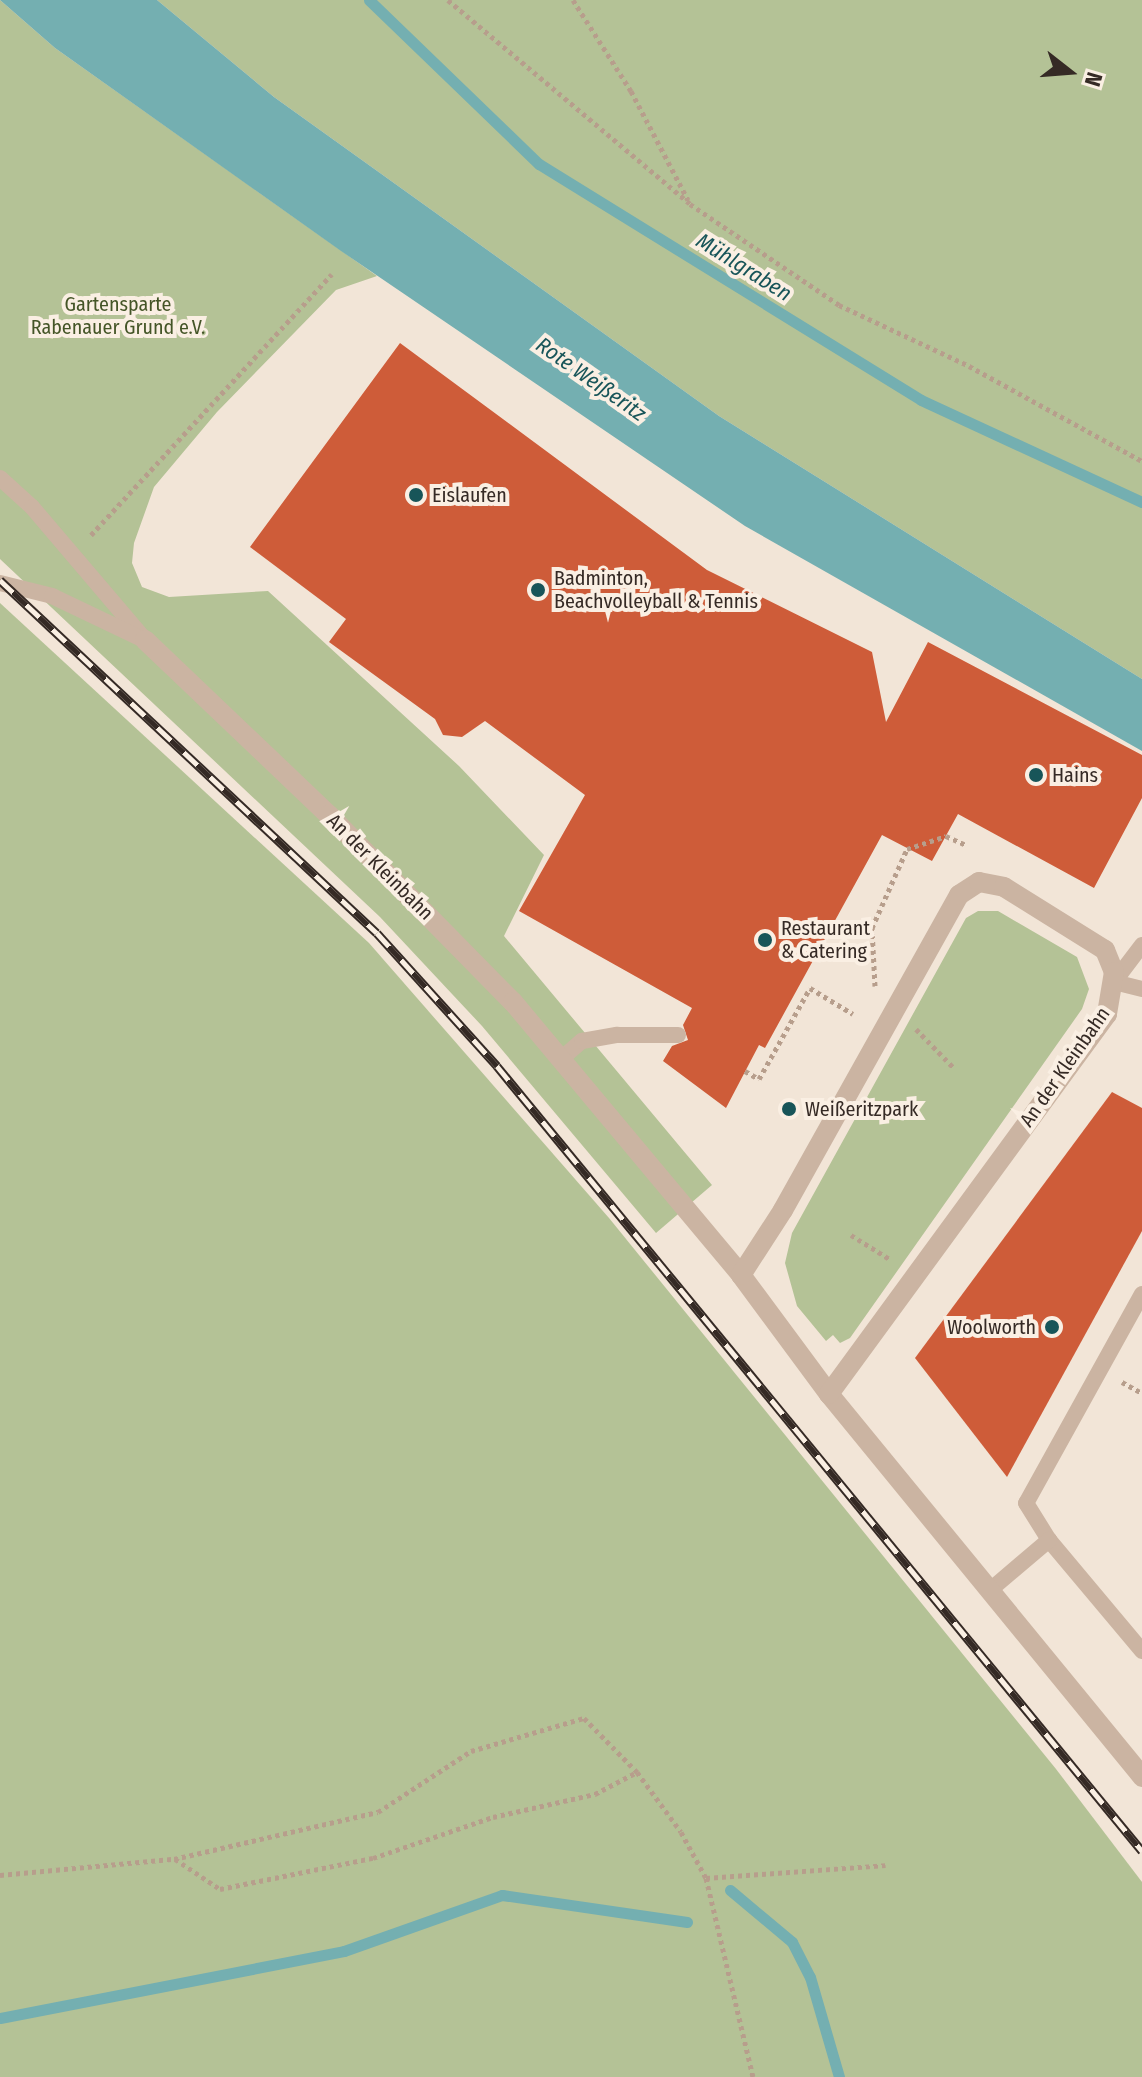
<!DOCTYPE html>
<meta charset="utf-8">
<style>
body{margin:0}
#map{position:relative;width:1142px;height:2077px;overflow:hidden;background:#f2e5d7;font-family:"Fira Sans Condensed",sans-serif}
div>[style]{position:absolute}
.green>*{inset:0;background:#b4c296}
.water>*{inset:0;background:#74afb1}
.stream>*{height:11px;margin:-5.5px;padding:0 5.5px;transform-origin:5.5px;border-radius:5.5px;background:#74afb1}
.building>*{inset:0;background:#ce5c39}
.path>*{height:5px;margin-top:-2.5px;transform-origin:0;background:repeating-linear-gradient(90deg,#b79e8c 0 4px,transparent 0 8px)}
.lane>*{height:16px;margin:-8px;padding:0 8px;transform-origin:8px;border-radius:8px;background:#cbb4a2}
.street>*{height:20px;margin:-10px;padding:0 10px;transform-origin:10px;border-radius:10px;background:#cbb4a2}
.rail>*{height:9px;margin-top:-4.5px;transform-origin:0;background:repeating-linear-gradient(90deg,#faefe3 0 18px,#352a25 0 36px);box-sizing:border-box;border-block:2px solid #352a25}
.dots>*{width:22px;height:22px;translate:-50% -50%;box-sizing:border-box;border:4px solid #faefe3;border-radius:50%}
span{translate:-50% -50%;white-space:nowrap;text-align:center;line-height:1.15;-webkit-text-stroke:8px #faefe3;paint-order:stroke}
.park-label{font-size:20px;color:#445527}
.poi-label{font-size:20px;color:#352a25}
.left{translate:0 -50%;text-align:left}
.right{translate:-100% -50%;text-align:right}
.street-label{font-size:20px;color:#352a25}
.water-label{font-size:22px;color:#185559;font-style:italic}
.north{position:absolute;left:1030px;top:32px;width:80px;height:80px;-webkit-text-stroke:6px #faefe3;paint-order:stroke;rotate:107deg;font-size:22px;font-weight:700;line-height:32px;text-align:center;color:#352a25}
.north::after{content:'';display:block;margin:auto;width:28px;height:36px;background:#352a25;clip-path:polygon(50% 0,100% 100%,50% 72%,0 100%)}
</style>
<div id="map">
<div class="green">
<div style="clip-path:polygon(0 0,55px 48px,377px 276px,336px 290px,217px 412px,154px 487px,134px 543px,132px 563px,142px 587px,169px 597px,268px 591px,459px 766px,544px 855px,504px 936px,712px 1185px,656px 1233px,482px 1026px,380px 917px,0 559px)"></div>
<div style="clip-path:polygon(157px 0,1142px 0,1142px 679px,719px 416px,274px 97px)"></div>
<div style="clip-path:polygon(0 603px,369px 943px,609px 1218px,1056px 1769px,1142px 1882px,1142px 2077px,0 2077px)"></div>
<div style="clip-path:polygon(978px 911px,998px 911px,1077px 957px,1089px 989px,1082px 1009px,850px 1338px,840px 1343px,833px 1335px,826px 1341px,797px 1306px,785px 1263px,792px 1233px,966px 918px)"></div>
</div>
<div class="water">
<div style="clip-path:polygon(0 0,157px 0,274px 97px,719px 416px,1142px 679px,1142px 751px,745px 526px,341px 251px,55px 48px)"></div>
</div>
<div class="stream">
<div style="left:369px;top:0;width:236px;rotate:44deg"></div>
<div style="left:539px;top:164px;width:449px;rotate:31.7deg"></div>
<div style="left:921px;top:400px;width:243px;rotate:24.8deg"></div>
<div style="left:730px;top:1890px;width:81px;rotate:40deg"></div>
<div style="left:792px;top:1942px;width:39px;rotate:63deg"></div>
<div style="left:810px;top:1977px;width:104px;rotate:73.8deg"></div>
<div style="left:0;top:2018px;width:350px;rotate:-11deg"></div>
<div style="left:344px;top:1951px;width:168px;rotate:-19.5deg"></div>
<div style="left:502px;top:1895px;width:187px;rotate:8.3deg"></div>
</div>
<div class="building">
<div style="clip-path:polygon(400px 343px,707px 570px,872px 652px,886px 722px,928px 642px,1142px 755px,1142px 798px,1094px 888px,958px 814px,932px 861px,882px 835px,765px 1048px,759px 1045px,726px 1108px,663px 1061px,672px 1046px,688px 1040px,683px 1025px,692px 1008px,519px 911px,585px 795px,485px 721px,462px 737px,443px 735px,435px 719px,329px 642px,346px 619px,250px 547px)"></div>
<div style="clip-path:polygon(1112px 1092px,1142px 1108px,1142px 1231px,1007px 1477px,915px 1358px)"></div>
</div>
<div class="path">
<div style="left:448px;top:0;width:317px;rotate:40.1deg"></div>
<div style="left:690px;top:204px;width:180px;rotate:34.1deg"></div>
<div style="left:839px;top:305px;width:144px;rotate:25.1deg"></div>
<div style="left:969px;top:366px;width:197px;rotate:28.8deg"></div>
<div style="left:573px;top:0;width:108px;rotate:57.5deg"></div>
<div style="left:631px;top:91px;width:123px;rotate:62.4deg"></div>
<div style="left:91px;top:535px;width:355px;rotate:-47.3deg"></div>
<div style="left:875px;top:986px;width:58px;rotate:-93deg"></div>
<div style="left:872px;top:928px;width:86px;rotate:-66.1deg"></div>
<div style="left:907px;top:849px;width:41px;rotate:-18.4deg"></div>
<div style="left:946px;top:836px;width:22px;rotate:24deg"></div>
<div style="left:916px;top:1029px;width:53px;rotate:45.8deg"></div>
<div style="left:745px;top:1071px;width:16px;rotate:30deg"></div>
<div style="left:759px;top:1079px;width:104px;rotate:-60.7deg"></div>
<div style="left:810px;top:988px;width:50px;rotate:31.2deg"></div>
<div style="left:851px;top:1235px;width:47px;rotate:32deg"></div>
<div style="left:1122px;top:1382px;width:23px;rotate:29deg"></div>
<div style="left:175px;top:1859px;width:54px;rotate:33.7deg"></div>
<div style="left:220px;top:1889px;width:156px;rotate:-11.5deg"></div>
<div style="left:373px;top:1858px;width:127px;rotate:-18.9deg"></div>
<div style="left:493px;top:1817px;width:105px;rotate:-12.7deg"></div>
<div style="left:595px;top:1794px;width:47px;rotate:-27.6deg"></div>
<div style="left:0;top:1875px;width:175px;rotate:-5.3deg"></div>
<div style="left:174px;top:1859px;width:209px;rotate:-13deg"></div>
<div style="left:378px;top:1812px;width:111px;rotate:-33.3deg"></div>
<div style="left:471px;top:1751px;width:118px;rotate:-16.3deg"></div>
<div style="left:584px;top:1718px;width:76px;rotate:45.5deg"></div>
<div style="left:637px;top:1772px;width:74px;rotate:53.7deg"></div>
<div style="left:681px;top:1832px;width:52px;rotate:61.5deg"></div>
<div style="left:706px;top:1878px;width:204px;rotate:76.7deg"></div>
<div style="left:706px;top:1878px;width:180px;rotate:-4.1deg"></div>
</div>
<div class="lane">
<div style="left:0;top:478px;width:43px;rotate:42.2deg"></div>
<div style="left:32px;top:507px;width:175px;rotate:49.6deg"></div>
<div style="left:0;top:583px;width:54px;rotate:14deg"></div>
<div style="left:52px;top:596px;width:98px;rotate:25.5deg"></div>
<div style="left:1142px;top:945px;width:46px;rotate:127.1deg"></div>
<div style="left:1114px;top:982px;width:29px;rotate:14deg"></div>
<div style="left:561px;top:1059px;width:28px;rotate:-41deg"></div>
<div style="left:582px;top:1041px;width:36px;rotate:-10deg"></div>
<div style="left:617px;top:1035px;width:61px"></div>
<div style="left:1142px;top:1294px;width:239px;rotate:119deg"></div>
<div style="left:1026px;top:1503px;width:44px;rotate:58.1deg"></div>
<div style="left:1049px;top:1540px;width:145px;rotate:50deg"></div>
<div style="left:989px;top:1591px;width:79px;rotate:-40.4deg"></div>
</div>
<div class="street">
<div style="left:145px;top:640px;width:254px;rotate:43.6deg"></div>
<div style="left:329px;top:815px;width:262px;rotate:45.5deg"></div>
<div style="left:513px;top:1002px;width:356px;rotate:50.1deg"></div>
<div style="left:741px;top:1275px;width:148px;rotate:53.5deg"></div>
<div style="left:829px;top:1394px;width:495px;rotate:50.7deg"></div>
<div style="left:741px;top:1275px;width:77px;rotate:-57.1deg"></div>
<div style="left:783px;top:1210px;width:361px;rotate:-60.8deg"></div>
<div style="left:959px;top:895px;width:24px;rotate:-33deg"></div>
<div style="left:979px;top:882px;width:25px;rotate:11deg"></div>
<div style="left:1004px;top:887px;width:119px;rotate:32deg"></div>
<div style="left:1105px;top:950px;width:24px;rotate:68deg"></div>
<div style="left:1114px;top:972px;width:43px;rotate:99.5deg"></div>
<div style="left:1107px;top:1014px;width:471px;rotate:126.2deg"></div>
</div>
<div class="rail">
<div style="left:0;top:580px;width:516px;rotate:43.12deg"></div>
<div style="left:377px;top:933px;width:179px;rotate:47.9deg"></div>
<div style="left:497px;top:1066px;width:1016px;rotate:50.59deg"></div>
</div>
<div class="dots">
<div style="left:416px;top:495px;background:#185559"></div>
<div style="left:538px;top:590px;background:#185559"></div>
<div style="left:1036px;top:775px;background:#185559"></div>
<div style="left:765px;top:940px;background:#185559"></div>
<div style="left:789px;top:1109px;background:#185559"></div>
<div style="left:1052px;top:1327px;background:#185559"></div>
</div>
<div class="park-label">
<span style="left:118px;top:316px">Gartensparte<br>Rabenauer Grund e.V.</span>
</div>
<div class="poi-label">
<span class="left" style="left:432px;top:495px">Eislaufen</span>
<span class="left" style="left:554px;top:590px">Badminton,<br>Beachvolleyball &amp; Tennis</span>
<span class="left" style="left:1052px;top:775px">Hains</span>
<span class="left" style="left:781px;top:940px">Restaurant<br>&amp; Catering</span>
<span class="left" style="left:805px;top:1109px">Weißeritzpark</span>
<span class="right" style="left:1036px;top:1327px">Woolworth</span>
</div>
<div class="street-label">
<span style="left:380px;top:867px;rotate:45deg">An der Kleinbahn</span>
<span style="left:1065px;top:1067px;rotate:-55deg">An der Kleinbahn</span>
</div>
<div class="water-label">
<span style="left:744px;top:267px;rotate:32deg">Mühlgraben</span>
<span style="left:591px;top:379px;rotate:35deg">Rote Weißeritz</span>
</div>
<div class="north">N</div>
</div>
